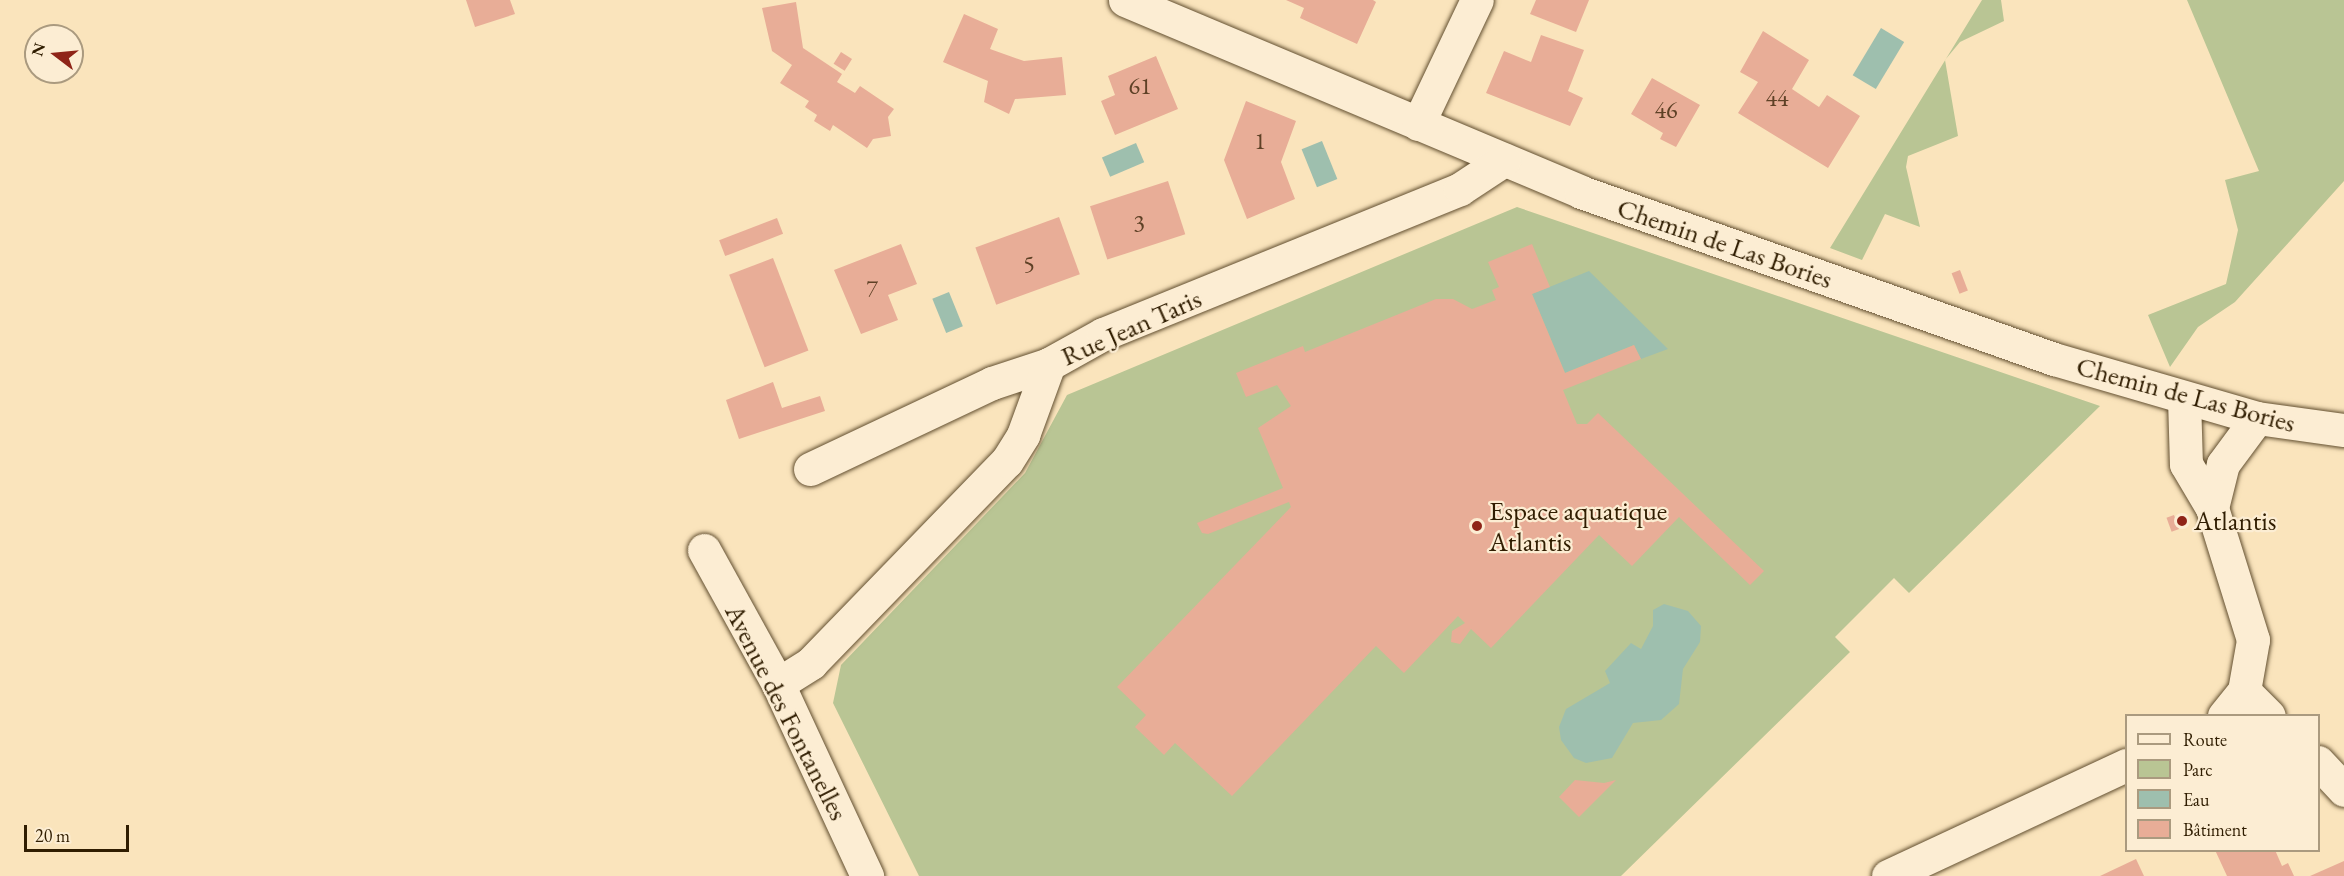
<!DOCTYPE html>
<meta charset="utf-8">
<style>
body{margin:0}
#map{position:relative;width:2344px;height:876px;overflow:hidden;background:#fae4bc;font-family:"EB Garamond",serif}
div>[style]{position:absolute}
.green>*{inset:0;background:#b9c594}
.water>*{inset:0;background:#9ebfae;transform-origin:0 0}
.building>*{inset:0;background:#e8ad97;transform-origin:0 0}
.roads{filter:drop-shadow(0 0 2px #624f30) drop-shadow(0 0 2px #624f30)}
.minor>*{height:33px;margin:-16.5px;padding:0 16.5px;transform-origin:16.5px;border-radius:16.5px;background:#fcedd3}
.dots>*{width:16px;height:16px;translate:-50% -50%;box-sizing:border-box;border:3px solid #fcedd3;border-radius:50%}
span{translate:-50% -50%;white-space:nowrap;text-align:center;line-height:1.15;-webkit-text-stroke:4.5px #fcedd3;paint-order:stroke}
.number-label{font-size:24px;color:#5e4126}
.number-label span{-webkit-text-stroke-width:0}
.street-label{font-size:27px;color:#301d01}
.poi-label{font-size:27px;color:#301d01}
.left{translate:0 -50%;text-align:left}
.legend{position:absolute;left:2125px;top:714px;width:195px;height:138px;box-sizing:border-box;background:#fcedd3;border:2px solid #aa9a7f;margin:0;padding:8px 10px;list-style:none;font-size:18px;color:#301d01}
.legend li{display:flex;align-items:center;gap:12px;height:30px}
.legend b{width:30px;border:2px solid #aa9a7f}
.north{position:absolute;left:24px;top:24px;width:60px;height:60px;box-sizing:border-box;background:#fcedd3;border:2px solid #aa9a7f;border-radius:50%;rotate:286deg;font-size:16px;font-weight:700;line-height:24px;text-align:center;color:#301d01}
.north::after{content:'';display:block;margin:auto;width:21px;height:27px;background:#8f2418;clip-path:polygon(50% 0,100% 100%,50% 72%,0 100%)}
.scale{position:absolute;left:24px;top:825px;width:105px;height:27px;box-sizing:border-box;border:3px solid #301d01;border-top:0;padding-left:8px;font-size:18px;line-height:21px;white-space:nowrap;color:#301d01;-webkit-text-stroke:4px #fcedd3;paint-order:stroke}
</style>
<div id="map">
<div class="green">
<div style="clip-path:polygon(1982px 0,2001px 0,2004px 21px,1960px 42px,1945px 60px,1958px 136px,1908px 156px,1906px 167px,1920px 227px,1885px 214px,1862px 260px,1830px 248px)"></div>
<div style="clip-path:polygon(2187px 0,2344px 0,2344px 181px,2235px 302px,2198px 327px,2170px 367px,2148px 315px,2226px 284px,2238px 230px,2225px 180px,2259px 171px)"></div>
<div style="clip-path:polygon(1517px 207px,2100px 406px,1909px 593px,1894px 578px,1835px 637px,1850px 652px,1621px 876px,919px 876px,833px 703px,841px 665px,1025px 473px,1067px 395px)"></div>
</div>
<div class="water">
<div style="left:1881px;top:28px;width:27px;height:55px;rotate:31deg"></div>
<div style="left:1322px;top:141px;width:41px;height:22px;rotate:68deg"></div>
<div style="left:1136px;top:143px;width:21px;height:37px;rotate:67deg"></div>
<div style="clip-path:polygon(1589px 271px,1668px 349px,1641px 359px,1634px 345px,1565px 373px,1532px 294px)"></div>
<div style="left:949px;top:292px;width:37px;height:18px;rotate:68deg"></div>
<div style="clip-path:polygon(1664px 604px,1688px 611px,1701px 626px,1700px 642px,1683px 669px,1679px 704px,1661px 720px,1633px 723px,1612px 758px,1586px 763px,1574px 758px,1561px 740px,1559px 727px,1566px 709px,1610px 683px,1605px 671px,1631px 643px,1641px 649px,1653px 626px,1653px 610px)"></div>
</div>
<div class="building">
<div style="clip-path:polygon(466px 0,510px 0,515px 14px,475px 27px)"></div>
<div style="clip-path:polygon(1286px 0,1373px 0,1376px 2px,1357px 44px,1300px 18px,1304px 8px)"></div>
<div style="clip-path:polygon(1536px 0,1589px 0,1576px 32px,1530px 14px)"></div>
<div style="clip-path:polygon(796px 2px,803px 48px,842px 74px,837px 82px,855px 93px,860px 86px,894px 109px,888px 117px,891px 136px,873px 139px,867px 148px,833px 125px,830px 131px,814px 121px,817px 115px,805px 107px,809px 101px,780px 83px,792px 65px,772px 51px,762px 8px)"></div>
<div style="clip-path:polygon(964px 14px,998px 29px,990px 49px,1024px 61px,1062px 57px,1066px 95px,1015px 99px,1009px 114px,984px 102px,988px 81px,943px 62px)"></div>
<div style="clip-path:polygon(1763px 31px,1809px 60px,1792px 89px,1819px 107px,1827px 95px,1860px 116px,1828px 168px,1738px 113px,1758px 82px,1740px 72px)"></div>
<div style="clip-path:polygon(1541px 35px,1584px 50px,1568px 91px,1583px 98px,1570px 126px,1486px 93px,1504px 51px,1531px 62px)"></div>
<div style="left:841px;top:52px;width:13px;height:14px;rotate:32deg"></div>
<div style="clip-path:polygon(1156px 56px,1178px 109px,1115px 135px,1101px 101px,1115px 95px,1108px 76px)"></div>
<div style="clip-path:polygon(1652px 78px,1700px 105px,1676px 147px,1660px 139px,1663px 133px,1631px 114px)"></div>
<div style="clip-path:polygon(1246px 101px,1296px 121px,1281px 162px,1295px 199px,1247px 219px,1224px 160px)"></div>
<div style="left:1168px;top:181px;width:56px;height:82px;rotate:72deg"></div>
<div style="left:1059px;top:217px;width:61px;height:89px;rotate:70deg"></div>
<div style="left:777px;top:218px;width:17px;height:62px;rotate:69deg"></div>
<div style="clip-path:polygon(901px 244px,917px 284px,888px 295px,898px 320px,861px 334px,834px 270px)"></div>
<div style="clip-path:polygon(1532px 244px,1550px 287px,1532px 294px,1565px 373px,1634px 345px,1641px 359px,1563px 390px,1577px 424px,1587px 424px,1598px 413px,1764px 571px,1750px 585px,1679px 517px,1632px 566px,1599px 535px,1491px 648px,1471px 629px,1460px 644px,1451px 642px,1452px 631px,1465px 623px,1458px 616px,1404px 673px,1376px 646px,1232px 796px,1175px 743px,1164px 755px,1135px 727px,1146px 715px,1117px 687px,1291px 507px,1289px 502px,1208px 534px,1202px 533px,1197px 523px,1283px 488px,1258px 428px,1291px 406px,1277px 385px,1246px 397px,1236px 373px,1303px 346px,1305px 352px,1436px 299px,1453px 299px,1472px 309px,1496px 300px,1492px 290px,1499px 287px,1488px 262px)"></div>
<div style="left:773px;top:258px;width:99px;height:47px;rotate:69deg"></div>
<div style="left:1960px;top:270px;width:22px;height:9px;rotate:69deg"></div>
<div style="clip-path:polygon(773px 382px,782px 408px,820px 396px,825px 411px,739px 439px,726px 400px)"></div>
<div style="left:2174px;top:515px;width:15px;height:8px;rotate:70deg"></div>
<div style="clip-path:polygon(1575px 780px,1604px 783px,1616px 780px,1579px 817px,1559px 797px)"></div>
<div style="clip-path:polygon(2215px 850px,2275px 850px,2282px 866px,2288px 863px,2294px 876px,2227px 876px)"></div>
<div style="clip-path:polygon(2136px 859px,2144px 876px,2100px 876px)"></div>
<div style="clip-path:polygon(2344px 861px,2344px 876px,2310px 876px)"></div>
</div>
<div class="roads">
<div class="minor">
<div style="left:1125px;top:0;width:495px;rotate:22.8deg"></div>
<div style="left:1581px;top:192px;width:502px;rotate:19.45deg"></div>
<div style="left:2054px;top:359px;width:211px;rotate:16.2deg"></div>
<div style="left:2257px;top:418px;width:88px;rotate:7.9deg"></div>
<div style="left:1418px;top:124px;width:137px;rotate:-64.6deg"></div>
<div style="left:2184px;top:398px;width:66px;rotate:88.3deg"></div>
<div style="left:2186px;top:464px;width:51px;rotate:59.4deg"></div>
<div style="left:2212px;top:508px;width:138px;rotate:72.7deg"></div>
<div style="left:2253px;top:640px;width:52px;rotate:100deg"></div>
<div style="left:2244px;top:691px;width:32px;rotate:129deg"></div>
<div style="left:810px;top:469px;width:201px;rotate:-25.3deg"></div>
<div style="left:992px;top:383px;width:60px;rotate:-18.4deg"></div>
<div style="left:2212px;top:508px;width:45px;rotate:-76deg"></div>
<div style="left:2223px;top:464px;width:57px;rotate:-53.5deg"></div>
<div style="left:704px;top:550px;width:153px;rotate:61.1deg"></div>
<div style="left:778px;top:684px;width:212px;rotate:65.1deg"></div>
<div style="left:778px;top:684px;width:39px;rotate:-32deg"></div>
<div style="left:811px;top:663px;width:281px;rotate:-45.9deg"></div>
<div style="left:1007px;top:461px;width:31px;rotate:-58deg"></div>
<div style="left:1023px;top:435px;width:76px;rotate:-69.9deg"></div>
<div style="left:1049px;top:364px;width:62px;rotate:-29.1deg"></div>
<div style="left:1103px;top:334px;width:385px;rotate:-22.1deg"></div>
<div style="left:1460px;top:189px;width:53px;rotate:-33.4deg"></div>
<div style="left:2244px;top:691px;width:35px;rotate:45deg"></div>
<div style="left:2318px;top:762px;width:38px;rotate:47deg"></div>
<div style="left:1888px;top:876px;width:263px;rotate:-25deg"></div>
</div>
</div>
<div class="dots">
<div style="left:2182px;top:521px;background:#8f2418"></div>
<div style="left:1477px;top:526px;background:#8f2418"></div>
</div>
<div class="number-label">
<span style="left:1140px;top:86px">61</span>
<span style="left:1777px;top:98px">44</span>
<span style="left:1666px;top:110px">46</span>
<span style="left:1260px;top:141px">1</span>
<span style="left:1139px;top:223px">3</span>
<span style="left:1029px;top:264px">5</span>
<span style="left:872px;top:289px">7</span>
</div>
<div class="street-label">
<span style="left:1725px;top:243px;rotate:19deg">Chemin de Las Bories</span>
<span style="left:1131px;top:327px;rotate:-24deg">Rue Jean Taris</span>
<span style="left:2186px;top:394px;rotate:15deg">Chemin de Las Bories</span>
<span style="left:787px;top:712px;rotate:63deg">Avenue des Fontanelles</span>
</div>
<div class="poi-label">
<span class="left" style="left:1489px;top:526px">Espace aquatique<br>Atlantis</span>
<span class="left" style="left:2194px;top:521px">Atlantis</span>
</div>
<ul class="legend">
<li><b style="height:8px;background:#fcedd3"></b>Route</li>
<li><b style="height:16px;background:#b9c594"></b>Parc</li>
<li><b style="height:16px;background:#9ebfae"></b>Eau</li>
<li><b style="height:16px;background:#e8ad97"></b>Bâtiment</li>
</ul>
<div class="north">N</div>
<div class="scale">20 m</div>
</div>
